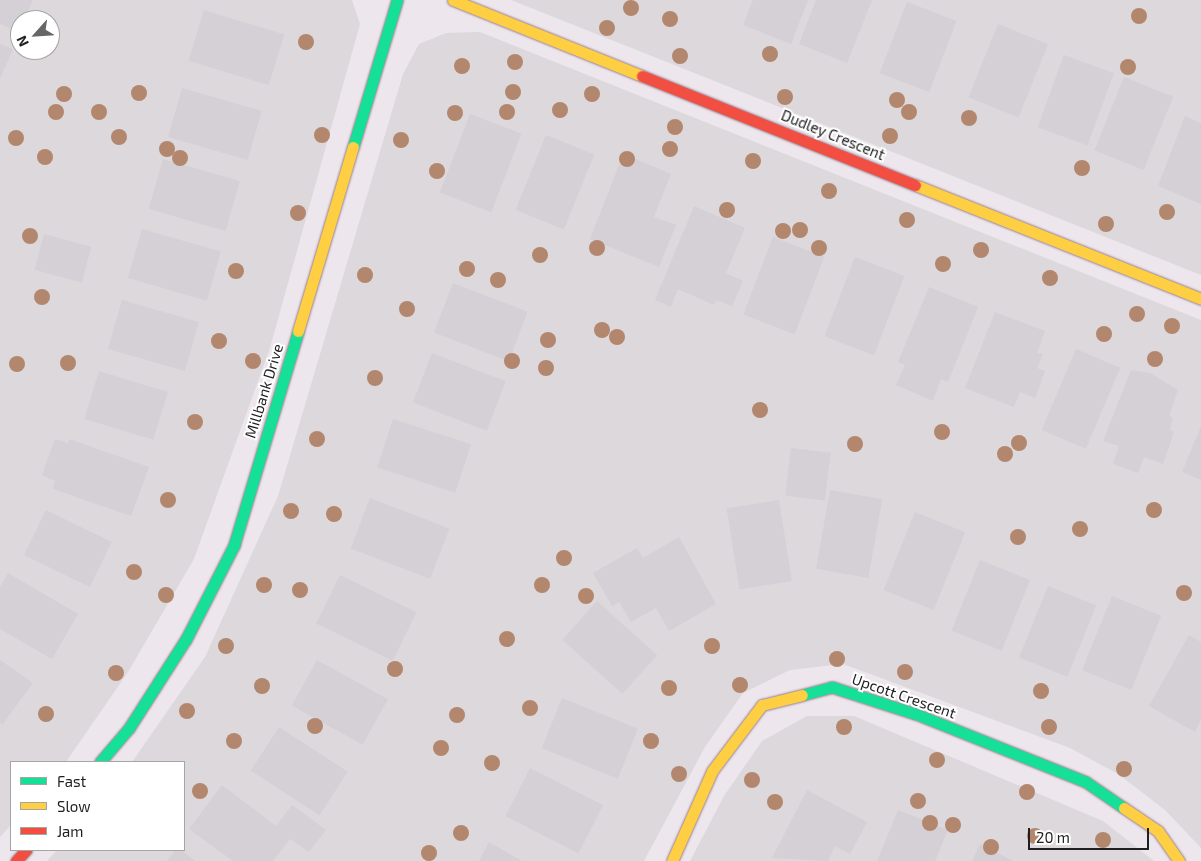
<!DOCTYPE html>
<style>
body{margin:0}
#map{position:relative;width:1201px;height:861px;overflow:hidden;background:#ede7ed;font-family:"Exo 2",sans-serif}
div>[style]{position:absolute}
.residential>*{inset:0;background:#dcd8dc}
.building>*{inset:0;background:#d4d0d6;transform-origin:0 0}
.roads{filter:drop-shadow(0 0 1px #987e8e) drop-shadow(0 0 1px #987e8e)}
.fast>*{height:11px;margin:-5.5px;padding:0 5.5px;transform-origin:5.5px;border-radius:5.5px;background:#16e098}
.slow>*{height:11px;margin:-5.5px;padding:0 5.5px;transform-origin:5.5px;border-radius:5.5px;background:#ffcf43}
.jam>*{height:11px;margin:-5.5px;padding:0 5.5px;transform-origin:5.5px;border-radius:5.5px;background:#f24e42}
.trees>*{width:16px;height:16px;margin:-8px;border-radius:50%;background:#b3876e}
span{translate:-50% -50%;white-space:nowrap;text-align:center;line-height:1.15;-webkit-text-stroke:4px #fff;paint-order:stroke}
.street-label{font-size:15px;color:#1f1f1f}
.legend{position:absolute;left:10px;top:761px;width:175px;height:90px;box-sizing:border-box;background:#fff;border:1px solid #a5a5a5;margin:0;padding:6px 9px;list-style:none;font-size:15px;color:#1f1f1f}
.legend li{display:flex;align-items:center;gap:10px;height:25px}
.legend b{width:25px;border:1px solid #a5a5a5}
.north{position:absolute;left:10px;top:10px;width:50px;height:50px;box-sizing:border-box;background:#fff;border:1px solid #a5a5a5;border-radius:50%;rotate:244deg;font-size:14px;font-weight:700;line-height:20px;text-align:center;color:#1f1f1f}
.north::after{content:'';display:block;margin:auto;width:18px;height:22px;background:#676567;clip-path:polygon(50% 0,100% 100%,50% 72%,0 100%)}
.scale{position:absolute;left:1028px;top:828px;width:121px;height:22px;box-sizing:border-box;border:2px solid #1f1f1f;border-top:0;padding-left:6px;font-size:15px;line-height:18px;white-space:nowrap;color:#1f1f1f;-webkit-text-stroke:4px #fff;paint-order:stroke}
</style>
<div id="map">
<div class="residential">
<div style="clip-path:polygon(evenodd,0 0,352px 0,360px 24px,270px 348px,194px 559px,128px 672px,66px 762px,11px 762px,11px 825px,0 837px,0 0,20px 20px,50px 20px,50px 50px,20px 50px,20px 20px)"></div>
<div style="clip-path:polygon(511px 0,1201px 0,1201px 275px)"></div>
<div style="clip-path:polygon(480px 32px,1201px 320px,1201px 848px,1165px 810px,1118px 774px,1070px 748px,843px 664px,790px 670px,743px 693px,705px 747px,644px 861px,47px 861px,57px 850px,184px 850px,184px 762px,132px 762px,205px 657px,278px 496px,403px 74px,419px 44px,446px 33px)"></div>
<div style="clip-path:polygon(807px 716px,854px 716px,1103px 821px,1154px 861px,690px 861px,724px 796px,762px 741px)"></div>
</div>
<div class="building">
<div style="clip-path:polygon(0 0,33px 0,24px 20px,20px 20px,19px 32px,0 24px)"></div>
<div style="clip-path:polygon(753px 0,808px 0,791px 44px,743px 25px)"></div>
<div style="clip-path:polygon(816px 0,872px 0,847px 63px,799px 44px)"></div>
<div style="left:907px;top:2px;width:53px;height:76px;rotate:21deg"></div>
<div style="left:204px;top:10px;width:84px;height:53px;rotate:17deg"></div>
<div style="left:998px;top:24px;width:54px;height:79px;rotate:22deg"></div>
<div style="clip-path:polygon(0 44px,13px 49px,0 79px)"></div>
<div style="left:1064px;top:55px;width:53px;height:77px;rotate:20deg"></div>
<div style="left:1124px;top:77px;width:53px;height:79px;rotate:22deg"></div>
<div style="left:182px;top:88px;width:83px;height:51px;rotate:16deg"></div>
<div style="left:470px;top:114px;width:55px;height:84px;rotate:21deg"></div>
<div style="clip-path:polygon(1185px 116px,1201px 123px,1201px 204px,1158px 186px)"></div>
<div style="left:546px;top:135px;width:52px;height:81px;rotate:22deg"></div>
<div style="clip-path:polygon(631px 157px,671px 174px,654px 217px,676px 225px,659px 267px,590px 239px,619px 165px,626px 168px)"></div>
<div style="left:163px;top:159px;width:80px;height:52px;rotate:16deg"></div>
<div style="clip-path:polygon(694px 206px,745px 228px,726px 273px,743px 281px,732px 306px,716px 300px,714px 305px,678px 289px,671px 307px,655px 300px)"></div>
<div style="left:142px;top:229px;width:82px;height:51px;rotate:16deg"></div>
<div style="left:44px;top:234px;width:49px;height:37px;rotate:15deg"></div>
<div style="left:773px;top:237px;width:55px;height:83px;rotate:21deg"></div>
<div style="left:855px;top:257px;width:53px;height:85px;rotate:21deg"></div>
<div style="left:453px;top:283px;width:80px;height:53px;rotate:21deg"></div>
<div style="clip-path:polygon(929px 287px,978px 307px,948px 382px,941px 379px,933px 401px,896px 385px,905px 365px,898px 362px)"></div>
<div style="left:122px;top:300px;width:80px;height:51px;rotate:16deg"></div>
<div style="clip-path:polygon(995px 312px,1045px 331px,1037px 353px,1043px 354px,1037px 368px,1045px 371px,1035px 398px,1020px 392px,1014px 407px,965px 388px)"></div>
<div style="left:1076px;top:349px;width:48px;height:88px;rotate:23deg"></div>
<div style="left:432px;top:353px;width:79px;height:53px;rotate:21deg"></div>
<div style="clip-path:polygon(1131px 370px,1150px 373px,1178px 390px,1169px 416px,1173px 417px,1170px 430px,1174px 432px,1163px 464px,1144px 457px,1138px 473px,1113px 464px,1119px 446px,1103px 441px)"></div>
<div style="left:99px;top:371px;width:72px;height:50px;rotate:17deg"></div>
<div style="left:393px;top:419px;width:82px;height:51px;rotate:18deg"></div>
<div style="clip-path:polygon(1201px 426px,1201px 480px,1182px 472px)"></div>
<div style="clip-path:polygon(55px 439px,68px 443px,69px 439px,149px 467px,131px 516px,53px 489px,55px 481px,42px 475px)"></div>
<div style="left:791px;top:448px;width:40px;height:48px;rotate:7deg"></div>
<div style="left:830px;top:490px;width:53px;height:80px;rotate:10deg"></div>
<div style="left:370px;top:498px;width:85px;height:54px;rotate:21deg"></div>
<div style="left:779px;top:500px;width:82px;height:53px;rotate:81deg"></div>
<div style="left:46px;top:510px;width:73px;height:50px;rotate:26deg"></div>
<div style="left:915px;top:512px;width:54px;height:84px;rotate:22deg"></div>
<div style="clip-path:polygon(679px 537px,716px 604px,669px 631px,656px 608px,631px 622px,619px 602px,612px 606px,593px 573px,637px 548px,643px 558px)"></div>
<div style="left:980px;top:560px;width:54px;height:76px;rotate:22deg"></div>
<div style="clip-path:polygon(8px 573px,78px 614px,52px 659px,0 629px,0 587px)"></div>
<div style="left:340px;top:575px;width:85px;height:54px;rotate:26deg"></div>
<div style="left:1048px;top:586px;width:52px;height:77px;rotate:22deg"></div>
<div style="left:1112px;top:596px;width:53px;height:80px;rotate:22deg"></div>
<div style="left:597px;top:601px;width:81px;height:52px;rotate:42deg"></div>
<div style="clip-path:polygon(1189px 635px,1201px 642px,1201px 720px,1195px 732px,1149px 706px)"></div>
<div style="clip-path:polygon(0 660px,33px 683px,2px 725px,0 723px)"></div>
<div style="left:317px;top:660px;width:81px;height:52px;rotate:29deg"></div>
<div style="left:562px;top:698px;width:82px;height:54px;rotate:22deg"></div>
<div style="left:279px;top:727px;width:82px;height:52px;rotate:33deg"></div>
<div style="left:530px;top:768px;width:82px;height:54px;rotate:27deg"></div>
<div style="clip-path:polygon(222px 785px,276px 826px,292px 805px,326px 830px,309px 852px,290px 839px,273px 861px,233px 861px,189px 829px)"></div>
<div style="clip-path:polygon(807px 790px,867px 822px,850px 854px,835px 846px,828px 861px,772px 858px)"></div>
<div style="clip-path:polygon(898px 810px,948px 830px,935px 861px,877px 861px)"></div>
<div style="clip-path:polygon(489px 842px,522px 861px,479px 861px)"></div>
<div style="clip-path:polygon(980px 844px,1013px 861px,972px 861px)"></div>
<div style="clip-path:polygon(175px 850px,181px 850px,195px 861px,167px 861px)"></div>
</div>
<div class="roads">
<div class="fast">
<div style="left:353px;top:147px;width:153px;rotate:-73.3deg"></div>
<div style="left:802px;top:695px;width:31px;rotate:-15deg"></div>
<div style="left:832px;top:687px;width:88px;rotate:17.8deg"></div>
<div style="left:916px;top:714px;width:183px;rotate:21.8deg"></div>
<div style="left:1086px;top:782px;width:46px;rotate:34.4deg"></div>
<div style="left:100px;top:762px;width:45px;rotate:-49.5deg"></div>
<div style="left:129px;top:728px;width:106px;rotate:-57.4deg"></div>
<div style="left:186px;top:639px;width:106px;rotate:-62.9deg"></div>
<div style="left:234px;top:545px;width:223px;rotate:-73.3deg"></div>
</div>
<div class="slow">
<div style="left:453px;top:0;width:204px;rotate:21.9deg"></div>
<div style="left:915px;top:185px;width:308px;rotate:21.7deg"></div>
<div style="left:298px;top:331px;width:192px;rotate:-73.4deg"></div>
<div style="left:1124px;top:808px;width:41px;rotate:34.1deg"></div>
<div style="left:1158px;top:831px;width:37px;rotate:55deg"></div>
<div style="left:672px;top:861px;width:98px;rotate:-66deg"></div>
<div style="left:712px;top:771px;width:83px;rotate:-52.9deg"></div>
<div style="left:762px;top:705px;width:41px;rotate:-14deg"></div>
</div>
<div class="jam">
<div style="left:642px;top:76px;width:294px;rotate:21.8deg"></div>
<div style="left:16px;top:861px;width:15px;rotate:-48deg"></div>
</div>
</div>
<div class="trees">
<div style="left:631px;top:8px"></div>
<div style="left:1139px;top:16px"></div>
<div style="left:670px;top:19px"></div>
<div style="left:607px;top:28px"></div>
<div style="left:306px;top:42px"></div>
<div style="left:770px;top:54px"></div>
<div style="left:680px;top:56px"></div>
<div style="left:515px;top:62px"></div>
<div style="left:462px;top:66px"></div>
<div style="left:1128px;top:67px"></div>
<div style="left:513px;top:92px"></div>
<div style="left:139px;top:93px"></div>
<div style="left:64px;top:94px"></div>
<div style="left:592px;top:94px"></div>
<div style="left:785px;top:97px"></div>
<div style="left:897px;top:100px"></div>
<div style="left:560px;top:110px"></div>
<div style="left:56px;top:112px"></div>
<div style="left:99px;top:112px"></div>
<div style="left:507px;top:112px"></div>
<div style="left:909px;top:112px"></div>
<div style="left:455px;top:113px"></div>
<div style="left:969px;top:118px"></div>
<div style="left:675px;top:127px"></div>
<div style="left:322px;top:135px"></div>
<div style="left:890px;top:136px"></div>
<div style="left:119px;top:137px"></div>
<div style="left:16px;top:138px"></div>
<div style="left:401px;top:140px"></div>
<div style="left:167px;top:149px"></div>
<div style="left:670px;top:149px"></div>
<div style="left:45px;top:157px"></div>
<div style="left:180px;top:158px"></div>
<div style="left:627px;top:159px"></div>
<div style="left:753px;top:161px"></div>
<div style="left:1082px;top:168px"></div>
<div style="left:437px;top:171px"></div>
<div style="left:829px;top:191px"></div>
<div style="left:727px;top:210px"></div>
<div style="left:1167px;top:212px"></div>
<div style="left:298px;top:213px"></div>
<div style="left:907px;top:220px"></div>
<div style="left:1106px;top:224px"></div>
<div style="left:800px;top:230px"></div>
<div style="left:783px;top:231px"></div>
<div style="left:30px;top:236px"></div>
<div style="left:597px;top:248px"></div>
<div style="left:819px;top:248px"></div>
<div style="left:981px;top:250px"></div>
<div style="left:540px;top:255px"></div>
<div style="left:943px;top:264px"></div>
<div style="left:467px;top:269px"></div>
<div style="left:236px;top:271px"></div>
<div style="left:365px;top:275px"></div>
<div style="left:1050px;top:278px"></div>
<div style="left:498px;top:280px"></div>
<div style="left:42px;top:297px"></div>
<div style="left:407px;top:309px"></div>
<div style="left:1137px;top:314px"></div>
<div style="left:1172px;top:326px"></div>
<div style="left:602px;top:330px"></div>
<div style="left:1104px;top:334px"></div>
<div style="left:617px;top:337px"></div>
<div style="left:548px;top:340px"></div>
<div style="left:219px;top:341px"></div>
<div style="left:1155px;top:359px"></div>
<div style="left:253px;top:361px"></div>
<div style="left:512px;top:361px"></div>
<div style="left:68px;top:363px"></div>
<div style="left:17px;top:364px"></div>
<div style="left:546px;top:368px"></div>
<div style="left:375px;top:378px"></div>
<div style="left:760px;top:410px"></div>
<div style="left:195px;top:422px"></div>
<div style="left:942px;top:432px"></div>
<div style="left:317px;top:439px"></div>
<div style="left:1019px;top:443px"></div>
<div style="left:855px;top:444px"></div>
<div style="left:1005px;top:454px"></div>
<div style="left:168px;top:500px"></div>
<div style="left:1154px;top:510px"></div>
<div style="left:291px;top:511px"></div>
<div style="left:334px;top:514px"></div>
<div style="left:1080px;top:529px"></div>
<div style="left:1018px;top:537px"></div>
<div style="left:564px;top:558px"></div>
<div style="left:134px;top:572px"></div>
<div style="left:264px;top:585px"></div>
<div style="left:542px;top:585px"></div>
<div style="left:300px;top:590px"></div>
<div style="left:1184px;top:593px"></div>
<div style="left:166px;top:595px"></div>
<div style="left:586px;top:596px"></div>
<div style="left:507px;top:639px"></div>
<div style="left:226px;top:646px"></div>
<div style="left:712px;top:646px"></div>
<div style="left:837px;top:659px"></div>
<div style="left:395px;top:669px"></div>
<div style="left:905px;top:672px"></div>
<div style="left:116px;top:673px"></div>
<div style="left:740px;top:685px"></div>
<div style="left:262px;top:686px"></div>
<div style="left:669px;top:688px"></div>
<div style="left:1041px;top:691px"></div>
<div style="left:530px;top:708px"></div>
<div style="left:187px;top:711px"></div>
<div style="left:46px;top:714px"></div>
<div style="left:457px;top:715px"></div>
<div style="left:315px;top:726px"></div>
<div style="left:844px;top:727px"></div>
<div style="left:1049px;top:727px"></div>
<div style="left:234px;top:741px"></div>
<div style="left:651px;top:741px"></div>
<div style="left:441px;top:748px"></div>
<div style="left:937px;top:760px"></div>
<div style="left:492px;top:763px"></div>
<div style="left:1124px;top:769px"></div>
<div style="left:679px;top:774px"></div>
<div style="left:752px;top:780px"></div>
<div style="left:200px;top:791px"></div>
<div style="left:1027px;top:792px"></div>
<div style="left:918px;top:801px"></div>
<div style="left:775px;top:802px"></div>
<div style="left:930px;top:823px"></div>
<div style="left:953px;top:825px"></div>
<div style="left:461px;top:833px"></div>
<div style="left:1035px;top:836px"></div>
<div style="left:1103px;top:840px"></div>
<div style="left:991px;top:847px"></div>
<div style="left:429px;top:853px"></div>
</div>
<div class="street-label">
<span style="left:833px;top:135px;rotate:22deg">Dudley Crescent</span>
<span style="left:264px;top:391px;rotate:-73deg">Millbank Drive</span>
<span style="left:904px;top:696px;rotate:19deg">Upcott Crescent</span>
</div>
<ul class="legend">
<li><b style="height:6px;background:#16e098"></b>Fast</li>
<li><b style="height:6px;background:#ffcf43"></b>Slow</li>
<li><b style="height:6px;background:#f24e42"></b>Jam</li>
</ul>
<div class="north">N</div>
<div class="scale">20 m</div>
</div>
